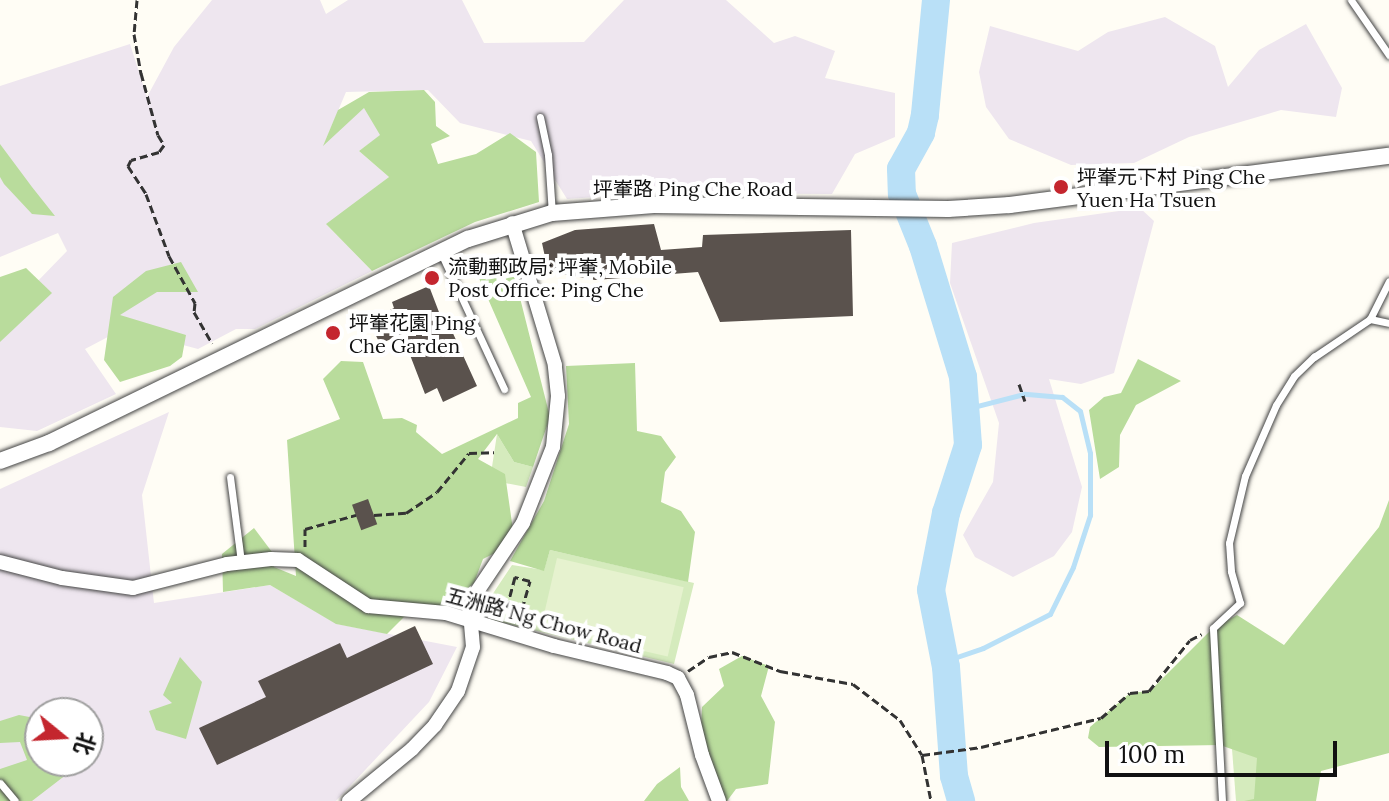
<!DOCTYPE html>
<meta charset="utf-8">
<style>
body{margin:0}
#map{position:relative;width:1389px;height:801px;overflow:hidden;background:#fffdf5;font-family:Lora,"Noto Sans SC",serif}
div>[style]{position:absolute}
.industrial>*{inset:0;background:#eee6ef}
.green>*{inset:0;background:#d5ebbd}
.forest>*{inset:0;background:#b9dc9c}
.pitch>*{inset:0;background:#e6f2cf;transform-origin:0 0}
.stream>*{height:5px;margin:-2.5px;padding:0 2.5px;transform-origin:2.5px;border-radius:2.5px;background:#b9e0f7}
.river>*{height:28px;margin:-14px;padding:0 14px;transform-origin:14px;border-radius:14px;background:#b9e0f7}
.building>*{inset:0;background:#5a524d;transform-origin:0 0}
.path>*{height:3px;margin-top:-1.5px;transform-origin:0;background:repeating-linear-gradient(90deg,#333 0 8px,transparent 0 12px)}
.roads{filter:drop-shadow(0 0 2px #444) drop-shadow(0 0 2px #444)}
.service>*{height:7px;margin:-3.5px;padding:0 3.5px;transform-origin:3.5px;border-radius:3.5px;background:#fff}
.minor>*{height:14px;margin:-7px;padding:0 7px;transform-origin:7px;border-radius:7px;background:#fff}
.tertiary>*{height:16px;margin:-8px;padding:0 8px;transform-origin:8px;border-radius:8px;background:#fff}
.dots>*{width:22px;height:22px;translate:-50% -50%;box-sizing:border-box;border:4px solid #fff;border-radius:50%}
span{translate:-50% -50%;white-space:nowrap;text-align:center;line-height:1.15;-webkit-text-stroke:8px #fff;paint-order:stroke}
.poi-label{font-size:20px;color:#111}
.left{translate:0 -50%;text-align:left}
.street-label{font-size:20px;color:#111}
.north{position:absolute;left:24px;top:697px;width:80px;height:80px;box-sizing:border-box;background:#fff;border:2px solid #a0a0a0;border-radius:50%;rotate:108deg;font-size:22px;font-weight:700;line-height:32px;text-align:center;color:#111}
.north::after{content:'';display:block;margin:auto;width:28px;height:36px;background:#c4262e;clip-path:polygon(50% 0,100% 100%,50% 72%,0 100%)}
.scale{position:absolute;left:1105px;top:741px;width:232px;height:36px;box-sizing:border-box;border:4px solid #111;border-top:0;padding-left:10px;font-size:24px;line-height:28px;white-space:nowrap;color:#111;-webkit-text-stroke:6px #fff;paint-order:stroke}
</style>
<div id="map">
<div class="industrial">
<div style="clip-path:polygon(212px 0,320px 0,326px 14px,348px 0,462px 0,484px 43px,584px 42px,624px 0,726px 0,774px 43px,795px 36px,835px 51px,825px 78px,895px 93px,895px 137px,855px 154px,832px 194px,655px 193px,567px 199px,531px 141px,460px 123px,428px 90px,346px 92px,324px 144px,364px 107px,381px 135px,359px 151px,389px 177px,327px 225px,372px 271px,255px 329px,236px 329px,198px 349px,123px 329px,85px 349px,116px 394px,37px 431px,0 427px,0 320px,67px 251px,58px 233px,0 257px,0 86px,130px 44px,147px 97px,174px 47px)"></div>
<div style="clip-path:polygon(1165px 17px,1215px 46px,1228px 87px,1259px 50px,1306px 24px,1342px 88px,1336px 117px,1281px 110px,1189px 137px,1134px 163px,1071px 165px,1009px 139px,986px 107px,979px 72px,990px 26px,1078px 51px,1108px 32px)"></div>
<div style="clip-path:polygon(1140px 208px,1154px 221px,1114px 373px,1081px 384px,1049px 379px,1082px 487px,1072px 532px,1054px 556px,1013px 577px,975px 557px,963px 535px,993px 482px,999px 423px,950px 283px,952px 243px,1034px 223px)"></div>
<div style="clip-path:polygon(evenodd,169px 412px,142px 495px,154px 603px,270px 585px,337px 624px,457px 647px,429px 702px,336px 801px,0 801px,0 489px,169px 412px,40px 713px,88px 713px,88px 761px,40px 761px,40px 713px)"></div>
</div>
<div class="green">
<div style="clip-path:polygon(497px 434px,514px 462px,533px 467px,526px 487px,490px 480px)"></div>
<div style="clip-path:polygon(550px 550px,694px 583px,674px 664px,491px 620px,487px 610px,492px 595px,512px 565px,544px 570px)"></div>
<div style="clip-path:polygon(1292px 748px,1284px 801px,1236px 801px,1232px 749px)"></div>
</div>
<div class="forest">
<div style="clip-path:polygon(424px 90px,435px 102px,436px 126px,450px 136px,431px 144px,438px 164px,476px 154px,510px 133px,536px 152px,539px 202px,475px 222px,372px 271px,326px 224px,389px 177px,359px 151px,380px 135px,364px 108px,323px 146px,338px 110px,369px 92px)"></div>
<div style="clip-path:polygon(0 144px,32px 187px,55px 216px,32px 214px,4px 184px,0 177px)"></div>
<div style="clip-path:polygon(485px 257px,515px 278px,550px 417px,533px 467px,514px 462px,497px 434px,478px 459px,505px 474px,514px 537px,505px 548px,483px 559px,474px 583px,453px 602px,441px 609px,404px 617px,387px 634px,336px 624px,270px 585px,223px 592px,222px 554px,254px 528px,275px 556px,274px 567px,296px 576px,287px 440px,340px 419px,323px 379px,341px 361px,363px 362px,383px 419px,402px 418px,417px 425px,416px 432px,442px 454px,518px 418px,518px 403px,531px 397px,478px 276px,483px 272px,474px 259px)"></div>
<div style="clip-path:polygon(181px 262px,198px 292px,157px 292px,120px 315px,186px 335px,182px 357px,170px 366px,120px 382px,104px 360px,113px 297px,146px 271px)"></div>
<div style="clip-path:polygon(26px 268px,52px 293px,0 342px,0 277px)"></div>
<div style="clip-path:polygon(1138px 359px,1181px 381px,1136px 405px,1120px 435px,1119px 467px,1100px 479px,1089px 410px,1104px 397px,1121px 393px)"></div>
<div style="clip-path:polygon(635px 363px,637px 431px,661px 436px,676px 457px,665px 472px,661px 502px,681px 511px,695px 532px,688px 582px,550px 550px,544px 571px,510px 561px,544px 501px,569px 424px,566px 366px)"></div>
<div style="clip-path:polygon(1389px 500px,1389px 753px,1321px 771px,1316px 801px,1244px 801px,1254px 799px,1257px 758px,1220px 745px,1099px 747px,1088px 738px,1090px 727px,1130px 693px,1150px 691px,1213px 628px,1237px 615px,1284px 645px,1379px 527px)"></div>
<div style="clip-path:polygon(742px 656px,769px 666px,761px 696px,775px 722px,768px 784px,736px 789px,727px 801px,711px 801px,713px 784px,701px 729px,702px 707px,724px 686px,719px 669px)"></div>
<div style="clip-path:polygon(180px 657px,202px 682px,186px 739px,156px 730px,149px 711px,172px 703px,163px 695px)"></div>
<div style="clip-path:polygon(19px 715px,40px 719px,40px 761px,84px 761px,32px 801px,0 801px,0 769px,27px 760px,20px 742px,0 743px,0 721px)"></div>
<div style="clip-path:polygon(680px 767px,681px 787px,689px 801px,644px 801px,657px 784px)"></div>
</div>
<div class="pitch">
<div style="left:557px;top:558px;width:130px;height:71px;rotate:13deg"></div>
</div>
<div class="stream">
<div style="left:945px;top:661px;width:40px;rotate:-18.9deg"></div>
<div style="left:983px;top:648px;width:75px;rotate:-26.9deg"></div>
<div style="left:1050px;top:614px;width:52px;rotate:-63.9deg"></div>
<div style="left:1073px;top:567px;width:55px;rotate:-71.9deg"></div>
<div style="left:1090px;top:515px;width:62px;rotate:-90deg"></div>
<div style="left:1090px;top:453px;width:43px;rotate:-103.4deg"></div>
<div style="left:1080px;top:411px;width:23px;rotate:-142deg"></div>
<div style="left:1062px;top:397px;width:38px;rotate:-175deg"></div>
<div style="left:1024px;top:394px;width:61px;rotate:165.7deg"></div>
</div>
<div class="river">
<div style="left:936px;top:0;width:116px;rotate:95.5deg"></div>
<div style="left:925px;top:115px;width:18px;rotate:103deg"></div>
<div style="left:921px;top:133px;width:41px;rotate:119.1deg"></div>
<div style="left:901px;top:169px;width:25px;rotate:88deg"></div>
<div style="left:902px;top:194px;width:56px;rotate:68deg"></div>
<div style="left:923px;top:246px;width:137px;rotate:73deg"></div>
<div style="left:963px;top:377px;width:68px;rotate:85.8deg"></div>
<div style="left:968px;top:445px;width:71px;rotate:107.9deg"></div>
<div style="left:946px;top:513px;width:78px;rotate:101deg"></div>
<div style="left:931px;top:590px;width:78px;rotate:79deg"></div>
<div style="left:946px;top:667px;width:109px;rotate:85.8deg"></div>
<div style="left:954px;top:776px;width:26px;rotate:74deg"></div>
</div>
<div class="building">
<div style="clip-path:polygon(654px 224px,661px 250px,702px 247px,703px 235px,851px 230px,853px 316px,720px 322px,698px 272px,595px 280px,548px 271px,542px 243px,575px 230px)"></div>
<div style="clip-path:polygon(429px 286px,442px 320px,446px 318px,477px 386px,443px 402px,437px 388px,425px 394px,405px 342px,393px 338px,380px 344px,369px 321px,394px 308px,392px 302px)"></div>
<div style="left:368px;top:499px;width:27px;height:17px;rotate:70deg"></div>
<div style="clip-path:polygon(415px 626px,433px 664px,217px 765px,199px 728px,266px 697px,258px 681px,340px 643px,347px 658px)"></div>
</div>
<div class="path">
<div style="left:137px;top:0;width:34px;rotate:95deg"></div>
<div style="left:134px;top:34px;width:40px;rotate:80deg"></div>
<div style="left:141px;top:73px;width:64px;rotate:74.7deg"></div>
<div style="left:158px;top:135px;width:12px;rotate:59deg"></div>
<div style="left:164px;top:145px;width:9px;rotate:126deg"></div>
<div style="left:159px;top:152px;width:29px;rotate:164deg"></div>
<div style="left:131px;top:160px;width:7px;rotate:117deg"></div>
<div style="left:128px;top:166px;width:33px;rotate:57deg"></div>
<div style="left:146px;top:194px;width:66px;rotate:69.6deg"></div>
<div style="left:169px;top:256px;width:54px;rotate:61deg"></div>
<div style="left:195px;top:303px;width:9px;rotate:96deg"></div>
<div style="left:194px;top:312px;width:36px;rotate:60deg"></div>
<div style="left:1019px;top:384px;width:18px;rotate:71deg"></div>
<div style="left:374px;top:515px;width:32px;rotate:-4deg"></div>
<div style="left:406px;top:513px;width:37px;rotate:-34deg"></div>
<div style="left:437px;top:492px;width:50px;rotate:-50.6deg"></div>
<div style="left:469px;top:453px;width:25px;rotate:-2deg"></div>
<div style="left:305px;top:547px;width:18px;rotate:-90deg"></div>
<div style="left:305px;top:529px;width:53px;rotate:-15.4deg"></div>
<div style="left:492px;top:602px;width:16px;rotate:15deg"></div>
<div style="left:507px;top:606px;width:15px;rotate:11deg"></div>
<div style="left:522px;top:609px;width:29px;rotate:-74deg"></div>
<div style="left:530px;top:581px;width:16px;rotate:-165deg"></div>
<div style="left:515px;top:577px;width:30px;rotate:105deg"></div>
<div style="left:688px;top:671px;width:25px;rotate:-34deg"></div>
<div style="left:709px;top:657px;width:24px;rotate:-12deg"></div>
<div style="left:732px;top:652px;width:52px;rotate:21.6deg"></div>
<div style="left:780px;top:671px;width:74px;rotate:10.1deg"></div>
<div style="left:853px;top:684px;width:59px;rotate:37.5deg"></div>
<div style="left:900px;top:720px;width:41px;rotate:57.8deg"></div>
<div style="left:922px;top:755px;width:47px;rotate:78.9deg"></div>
<div style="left:922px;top:755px;width:60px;rotate:-7.7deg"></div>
<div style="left:981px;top:747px;width:123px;rotate:-13.6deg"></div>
<div style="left:1101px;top:718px;width:38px;rotate:-41deg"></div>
<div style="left:1130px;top:693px;width:19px;rotate:-6deg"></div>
<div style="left:1149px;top:691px;width:65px;rotate:-51.2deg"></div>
<div style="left:1190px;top:640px;width:13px;rotate:-27deg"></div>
</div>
<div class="roads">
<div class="service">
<div style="left:1351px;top:0;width:67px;rotate:55.4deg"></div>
<div style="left:540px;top:117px;width:39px;rotate:78deg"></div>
<div style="left:548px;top:155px;width:58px;rotate:86.1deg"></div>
<div style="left:441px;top:253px;width:150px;rotate:65.1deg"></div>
<div style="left:1370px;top:319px;width:19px;rotate:12deg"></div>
<div style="left:230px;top:477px;width:86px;rotate:82.6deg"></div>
<div style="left:0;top:783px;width:23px;rotate:50deg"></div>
<div style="left:1222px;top:801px;width:173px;rotate:-93deg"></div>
<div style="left:1213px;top:628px;width:37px;rotate:-43deg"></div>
<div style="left:1240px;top:603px;width:33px;rotate:-106deg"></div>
<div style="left:1231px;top:571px;width:28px;rotate:-94deg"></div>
<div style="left:1229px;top:543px;width:69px;rotate:-76.6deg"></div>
<div style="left:1245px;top:476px;width:77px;rotate:-66.4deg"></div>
<div style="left:1276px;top:405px;width:34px;rotate:-58deg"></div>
<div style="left:1294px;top:376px;width:28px;rotate:-44deg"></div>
<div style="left:1314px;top:357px;width:68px;rotate:-34.2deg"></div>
<div style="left:1370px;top:319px;width:42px;rotate:-63.4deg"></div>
</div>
<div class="minor">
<div style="left:0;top:562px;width:64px;rotate:14.5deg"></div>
<div style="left:62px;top:578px;width:72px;rotate:8deg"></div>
<div style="left:133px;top:588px;width:97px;rotate:-14.3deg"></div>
<div style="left:227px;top:564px;width:44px;rotate:-6.5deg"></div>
<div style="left:271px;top:559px;width:27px;rotate:2deg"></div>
<div style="left:298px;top:560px;width:84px;rotate:33.3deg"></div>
<div style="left:368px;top:606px;width:78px;rotate:5.1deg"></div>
<div style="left:446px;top:613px;width:113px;rotate:17deg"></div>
<div style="left:554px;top:646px;width:116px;rotate:13.4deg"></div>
<div style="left:667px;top:673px;width:12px;rotate:24deg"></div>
<div style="left:678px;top:678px;width:19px;rotate:62deg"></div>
<div style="left:687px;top:695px;width:62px;rotate:76deg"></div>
<div style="left:702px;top:755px;width:49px;rotate:69.7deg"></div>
<div style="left:349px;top:801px;width:82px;rotate:-39.5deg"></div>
<div style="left:412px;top:749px;width:33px;rotate:-46deg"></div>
<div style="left:435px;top:725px;width:41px;rotate:-55.9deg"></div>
<div style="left:458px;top:691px;width:46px;rotate:-71.2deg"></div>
<div style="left:473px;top:647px;width:35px;rotate:-95deg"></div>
<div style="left:470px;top:612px;width:16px;rotate:-76deg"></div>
<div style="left:474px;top:596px;width:88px;rotate:-56.1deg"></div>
<div style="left:523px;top:523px;width:82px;rotate:-68.5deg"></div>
<div style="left:553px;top:447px;width:51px;rotate:-84.4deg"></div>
<div style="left:558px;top:396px;width:31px;rotate:-96deg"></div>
<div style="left:555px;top:365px;width:148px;rotate:-106.8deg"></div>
</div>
<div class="tertiary">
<div style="left:0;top:461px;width:52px;rotate:-20.2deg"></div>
<div style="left:49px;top:443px;width:466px;rotate:-26deg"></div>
<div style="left:468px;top:239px;width:88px;rotate:-17.2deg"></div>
<div style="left:552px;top:213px;width:102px;rotate:-4.5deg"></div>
<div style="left:654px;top:205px;width:294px;rotate:0.8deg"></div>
<div style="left:948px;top:209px;width:62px;rotate:-3.7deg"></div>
<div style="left:1010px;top:205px;width:382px;rotate:-7.4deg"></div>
</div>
</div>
<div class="dots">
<div style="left:1061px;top:187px;background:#c4262e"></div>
<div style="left:432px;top:278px;background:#c4262e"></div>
<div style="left:333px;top:333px;background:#c4262e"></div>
</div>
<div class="poi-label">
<span class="left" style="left:1077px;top:188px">坪輋元下村 Ping Che<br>Yuen Ha Tsuen</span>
<span class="left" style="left:448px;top:278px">流動郵政局: 坪輋, Mobile<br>Post Office: Ping Che</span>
<span class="left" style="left:349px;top:334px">坪輋花園 Ping<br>Che Garden</span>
</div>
<div class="street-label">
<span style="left:693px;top:188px">坪輋路 Ping Che Road</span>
<span style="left:544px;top:620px;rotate:15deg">五洲路 Ng Chow Road</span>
</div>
<div class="north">北</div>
<div class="scale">100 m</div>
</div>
